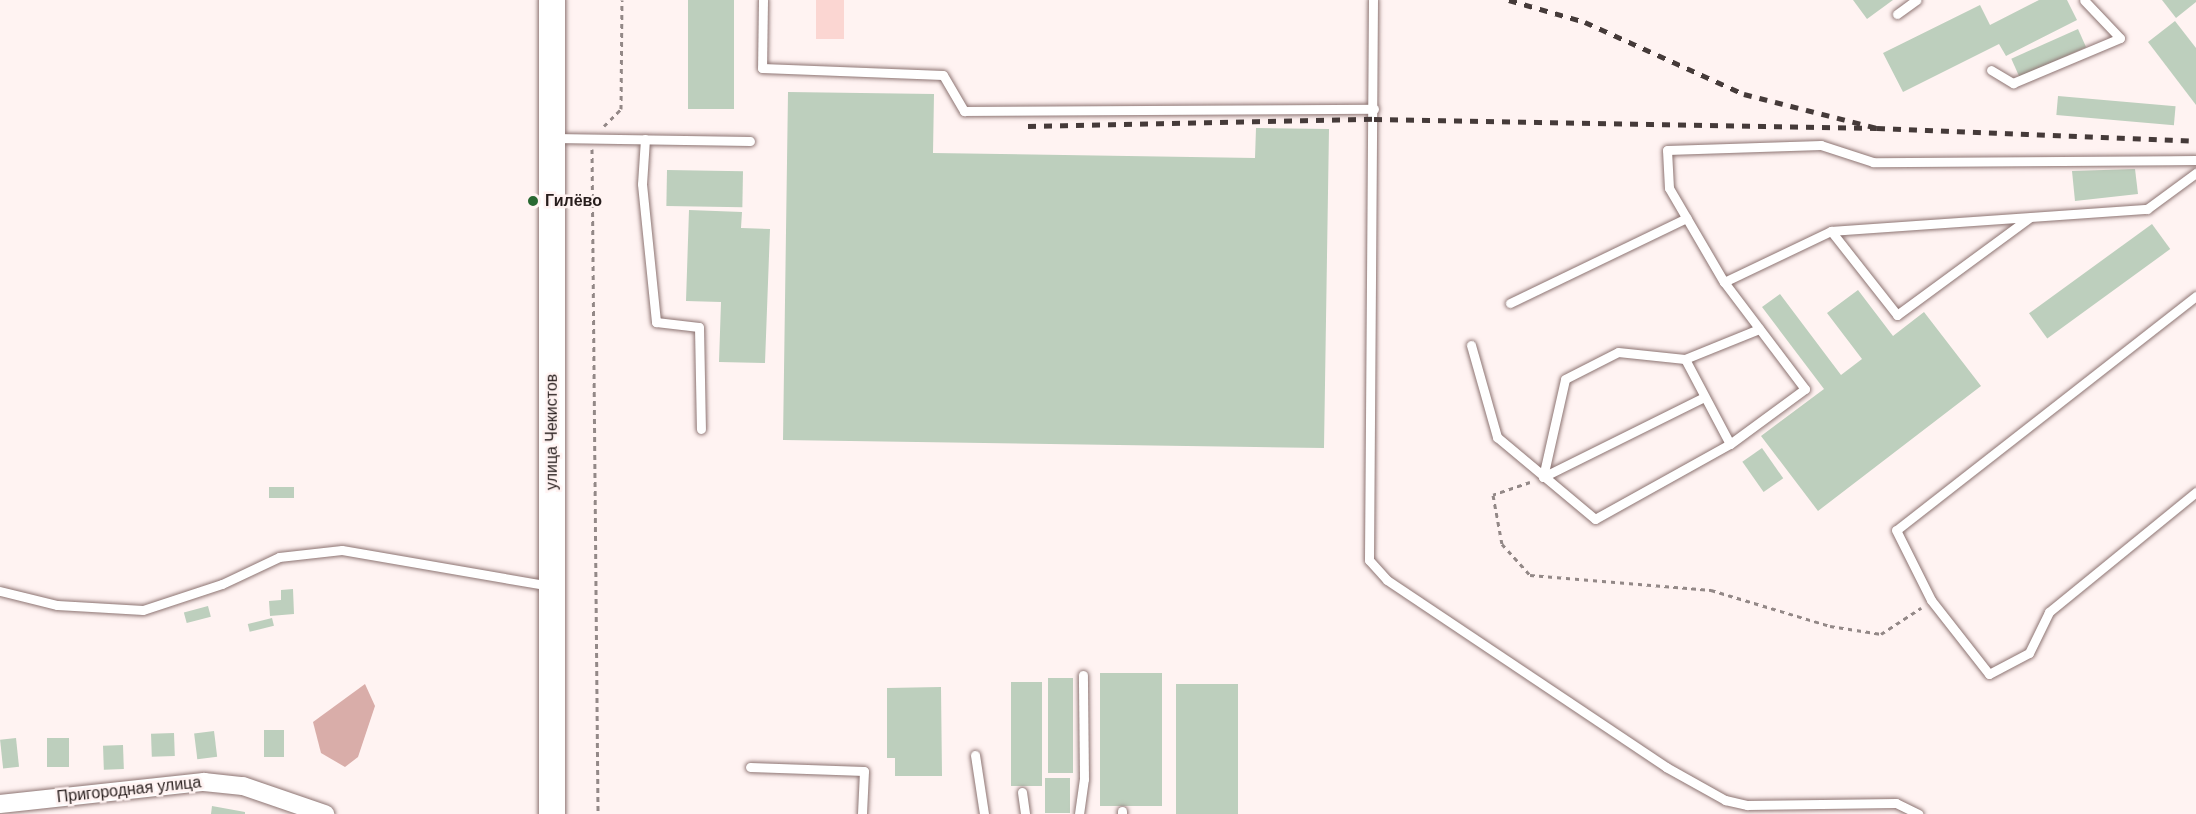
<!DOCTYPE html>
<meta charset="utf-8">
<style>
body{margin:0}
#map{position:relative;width:2196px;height:814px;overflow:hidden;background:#fff3f2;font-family:"DM Sans",sans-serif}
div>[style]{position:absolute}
.green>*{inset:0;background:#fbd6d2;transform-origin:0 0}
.water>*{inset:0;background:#d9ada9}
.building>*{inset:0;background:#bdcfbd;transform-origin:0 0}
.path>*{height:3px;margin-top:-1.5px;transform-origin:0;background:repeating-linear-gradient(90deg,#938887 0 4.5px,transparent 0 9px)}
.roads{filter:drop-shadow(0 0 2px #8d7472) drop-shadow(0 0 2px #8d7472)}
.lane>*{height:9px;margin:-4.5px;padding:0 4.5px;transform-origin:4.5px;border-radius:4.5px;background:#fff}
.street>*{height:18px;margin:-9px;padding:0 9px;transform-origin:9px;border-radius:9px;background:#fff}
.secondary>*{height:26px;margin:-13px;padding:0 13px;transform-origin:13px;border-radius:13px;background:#fff}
.rail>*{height:4.5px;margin-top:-2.25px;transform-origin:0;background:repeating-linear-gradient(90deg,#453a39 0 8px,transparent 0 16px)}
.dots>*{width:16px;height:16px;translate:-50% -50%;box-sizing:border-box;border:3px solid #fff3f2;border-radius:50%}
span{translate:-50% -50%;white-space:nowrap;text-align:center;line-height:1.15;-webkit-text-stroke:5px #fff3f2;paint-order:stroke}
.poi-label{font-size:16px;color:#271d1c;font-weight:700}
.left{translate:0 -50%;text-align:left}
.street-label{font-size:16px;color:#271d1c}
</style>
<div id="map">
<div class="green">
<div style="left:816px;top:0;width:28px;height:39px"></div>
</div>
<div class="water">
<div style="clip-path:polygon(365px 684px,375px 706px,358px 757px,345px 767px,321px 753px,313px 722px)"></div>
</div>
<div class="building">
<div style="left:688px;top:0;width:46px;height:109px"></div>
<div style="clip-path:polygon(1853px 0,1893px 0,1867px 19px)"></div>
<div style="clip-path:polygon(2039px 0,2067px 0,2077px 20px,2006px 56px,1999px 44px,1903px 92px,1883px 53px,1980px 5px,1990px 25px)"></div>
<div style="clip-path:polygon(2162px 0,2196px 0,2196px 2px,2176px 18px)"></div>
<div style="clip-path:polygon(2175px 21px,2196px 48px,2196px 105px,2148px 42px)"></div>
<div style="left:2078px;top:29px;width:20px;height:73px;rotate:66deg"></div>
<div style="clip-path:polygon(788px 92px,934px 94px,933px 153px,1255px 158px,1256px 128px,1329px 129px,1324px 448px,783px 440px)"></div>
<div style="left:2058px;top:96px;width:118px;height:19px;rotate:5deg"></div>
<div style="clip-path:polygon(2135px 169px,2138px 194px,2075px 201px,2072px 171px)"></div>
<div style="left:667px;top:170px;width:76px;height:36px;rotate:1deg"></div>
<div style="clip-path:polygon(689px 210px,742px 212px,741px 228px,770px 229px,765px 363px,719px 362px,721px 302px,686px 301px)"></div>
<div style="left:2152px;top:224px;width:31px;height:152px;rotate:54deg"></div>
<div style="clip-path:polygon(1858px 290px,1893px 336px,1924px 312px,1981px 386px,1818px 511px,1761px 436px,1824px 389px,1762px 307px,1780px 294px,1841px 375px,1862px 359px,1827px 313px)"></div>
<div style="left:1762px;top:448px;width:37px;height:24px;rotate:55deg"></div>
<div style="left:269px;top:487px;width:25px;height:11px"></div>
<div style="clip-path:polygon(293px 589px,294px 614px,270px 616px,269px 601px,281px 600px,281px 590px)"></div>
<div style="left:208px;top:606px;width:11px;height:25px;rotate:75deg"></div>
<div style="left:272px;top:618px;width:8px;height:25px;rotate:76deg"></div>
<div style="left:1100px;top:673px;width:62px;height:133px"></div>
<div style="left:1048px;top:678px;width:25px;height:95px"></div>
<div style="left:1011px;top:682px;width:31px;height:104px"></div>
<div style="left:1238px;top:684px;width:130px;height:62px;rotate:90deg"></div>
<div style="clip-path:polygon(941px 687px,942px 776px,895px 776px,895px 758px,887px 758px,887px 688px)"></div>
<div style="left:264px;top:730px;width:20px;height:27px"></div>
<div style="left:214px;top:731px;width:26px;height:20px;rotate:83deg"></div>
<div style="left:174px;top:733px;width:23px;height:23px;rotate:88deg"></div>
<div style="left:16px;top:738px;width:29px;height:16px;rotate:84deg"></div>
<div style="left:47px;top:738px;width:22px;height:29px"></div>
<div style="left:123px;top:745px;width:24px;height:20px;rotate:88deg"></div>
<div style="left:1045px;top:778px;width:25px;height:35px"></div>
<div style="clip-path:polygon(212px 806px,245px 812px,245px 814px,211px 814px)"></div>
</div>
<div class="path">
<div style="left:604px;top:126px;width:24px;rotate:-45deg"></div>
<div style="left:621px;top:109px;width:109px;rotate:-89.5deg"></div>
<div style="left:592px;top:149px;width:665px;rotate:89.48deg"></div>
<div style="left:1530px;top:482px;width:39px;rotate:161deg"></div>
<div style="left:1493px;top:495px;width:50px;rotate:79.6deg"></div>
<div style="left:1502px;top:544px;width:42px;rotate:47.9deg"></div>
<div style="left:1530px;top:575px;width:182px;rotate:4.7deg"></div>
<div style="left:1711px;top:590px;width:124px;rotate:16.8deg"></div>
<div style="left:1830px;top:626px;width:52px;rotate:8.9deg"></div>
<div style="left:1881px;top:634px;width:48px;rotate:-33deg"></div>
</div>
<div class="roads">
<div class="lane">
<div style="left:763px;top:0;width:68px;rotate:90.8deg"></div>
<div style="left:762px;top:68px;width:181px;rotate:2.2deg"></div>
<div style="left:943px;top:75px;width:42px;rotate:59.7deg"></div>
<div style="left:964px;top:111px;width:410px;rotate:-0.3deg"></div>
<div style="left:1373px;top:0;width:560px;rotate:90.41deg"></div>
<div style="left:1369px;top:560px;width:27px;rotate:48deg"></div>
<div style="left:1387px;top:580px;width:336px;rotate:33.8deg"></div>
<div style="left:1666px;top:767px;width:68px;rotate:29.2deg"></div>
<div style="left:1725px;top:800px;width:23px;rotate:13deg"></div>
<div style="left:1747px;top:805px;width:149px;rotate:-0.8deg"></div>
<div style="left:1896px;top:803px;width:25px;rotate:26deg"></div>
<div style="left:1897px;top:14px;width:24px;rotate:-36deg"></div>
<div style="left:1991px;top:70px;width:26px;rotate:31deg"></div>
<div style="left:2013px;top:83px;width:116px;rotate:-22.8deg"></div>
<div style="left:2120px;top:38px;width:52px;rotate:-133.5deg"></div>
<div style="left:554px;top:138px;width:196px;rotate:0.9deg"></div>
<div style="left:645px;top:139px;width:45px;rotate:93.8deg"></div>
<div style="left:642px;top:184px;width:139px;rotate:84.2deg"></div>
<div style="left:656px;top:322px;width:43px;rotate:6.6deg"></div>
<div style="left:699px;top:327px;width:102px;rotate:88.9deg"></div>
<div style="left:2196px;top:160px;width:323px;rotate:179.6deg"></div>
<div style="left:1873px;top:162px;width:55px;rotate:-161.9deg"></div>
<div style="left:1821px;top:145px;width:154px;rotate:178.1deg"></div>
<div style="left:1667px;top:150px;width:38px;rotate:87deg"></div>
<div style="left:1669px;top:188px;width:109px;rotate:59.7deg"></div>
<div style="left:1724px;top:282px;width:119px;rotate:-25.5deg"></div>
<div style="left:1831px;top:231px;width:317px;rotate:-4deg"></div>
<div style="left:2147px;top:209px;width:61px;rotate:-36.3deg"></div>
<div style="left:1831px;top:231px;width:107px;rotate:51.8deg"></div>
<div style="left:1897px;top:315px;width:164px;rotate:-36.3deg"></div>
<div style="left:2196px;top:296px;width:380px;rotate:142deg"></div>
<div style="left:1896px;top:530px;width:78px;rotate:63.4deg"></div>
<div style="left:1931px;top:600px;width:94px;rotate:51.9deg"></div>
<div style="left:1989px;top:674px;width:45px;rotate:-27.7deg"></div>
<div style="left:2029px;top:653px;width:46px;rotate:-64deg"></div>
<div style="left:2049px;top:612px;width:190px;rotate:-39.2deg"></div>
<div style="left:1510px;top:303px;width:196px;rotate:-25.7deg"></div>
<div style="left:1471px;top:345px;width:96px;rotate:74.2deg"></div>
<div style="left:1497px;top:437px;width:128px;rotate:39.9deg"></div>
<div style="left:1595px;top:519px;width:154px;rotate:-29.1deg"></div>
<div style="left:1730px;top:444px;width:93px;rotate:-36.3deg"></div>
<div style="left:1805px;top:389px;width:134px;rotate:-127.1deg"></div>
<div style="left:1685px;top:359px;width:96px;rotate:62.1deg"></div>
<div style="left:1543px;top:477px;width:100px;rotate:-77.3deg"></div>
<div style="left:1565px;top:379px;width:59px;rotate:-27deg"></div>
<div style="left:1618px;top:352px;width:67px;rotate:6deg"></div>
<div style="left:1685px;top:359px;width:80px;rotate:-22.1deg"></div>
<div style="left:1543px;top:477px;width:180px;rotate:-26.4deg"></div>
<div style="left:0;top:591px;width:59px;rotate:13.8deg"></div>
<div style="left:57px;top:605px;width:86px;rotate:3.3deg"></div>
<div style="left:143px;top:610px;width:83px;rotate:-18.2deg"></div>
<div style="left:222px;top:584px;width:63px;rotate:-25.3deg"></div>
<div style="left:279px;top:557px;width:63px;rotate:-6.3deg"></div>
<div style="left:342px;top:550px;width:211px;rotate:9.8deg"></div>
<div style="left:975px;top:755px;width:60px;rotate:81.3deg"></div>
<div style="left:750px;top:767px;width:114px;rotate:2deg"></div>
<div style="left:864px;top:771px;width:43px;rotate:92.7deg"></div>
<div style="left:1022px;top:792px;width:22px;rotate:82deg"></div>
<div style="left:1122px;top:811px;width:3px;rotate:90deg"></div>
<div style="left:1079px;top:814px;width:35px;rotate:-82deg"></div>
<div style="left:1084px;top:779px;width:104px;rotate:-90.6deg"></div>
</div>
<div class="street">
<div style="left:0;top:804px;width:205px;rotate:-6.2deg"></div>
<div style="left:204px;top:782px;width:39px;rotate:6deg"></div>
<div style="left:243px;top:786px;width:87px;rotate:18.9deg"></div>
</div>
<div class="secondary">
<div style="left:552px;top:0;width:814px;rotate:90deg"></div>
</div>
</div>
<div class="rail">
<div style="left:1509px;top:0;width:79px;rotate:16.1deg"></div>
<div style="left:1585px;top:22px;width:175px;rotate:24.4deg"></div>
<div style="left:1744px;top:94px;width:137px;rotate:14.3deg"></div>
<div style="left:1877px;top:128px;width:319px;rotate:2.3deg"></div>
<div style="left:1028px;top:126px;width:346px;rotate:-1.2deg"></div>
<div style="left:1374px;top:119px;width:503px;rotate:1.03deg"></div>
</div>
<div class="dots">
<div style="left:533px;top:201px;background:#286831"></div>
</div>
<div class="poi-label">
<span class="left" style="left:545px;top:201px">Гилёво</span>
</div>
<div class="street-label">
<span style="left:552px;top:432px;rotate:-90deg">улица Чекистов</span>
<span style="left:129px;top:790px;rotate:-6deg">Пригородная улица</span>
</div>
</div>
